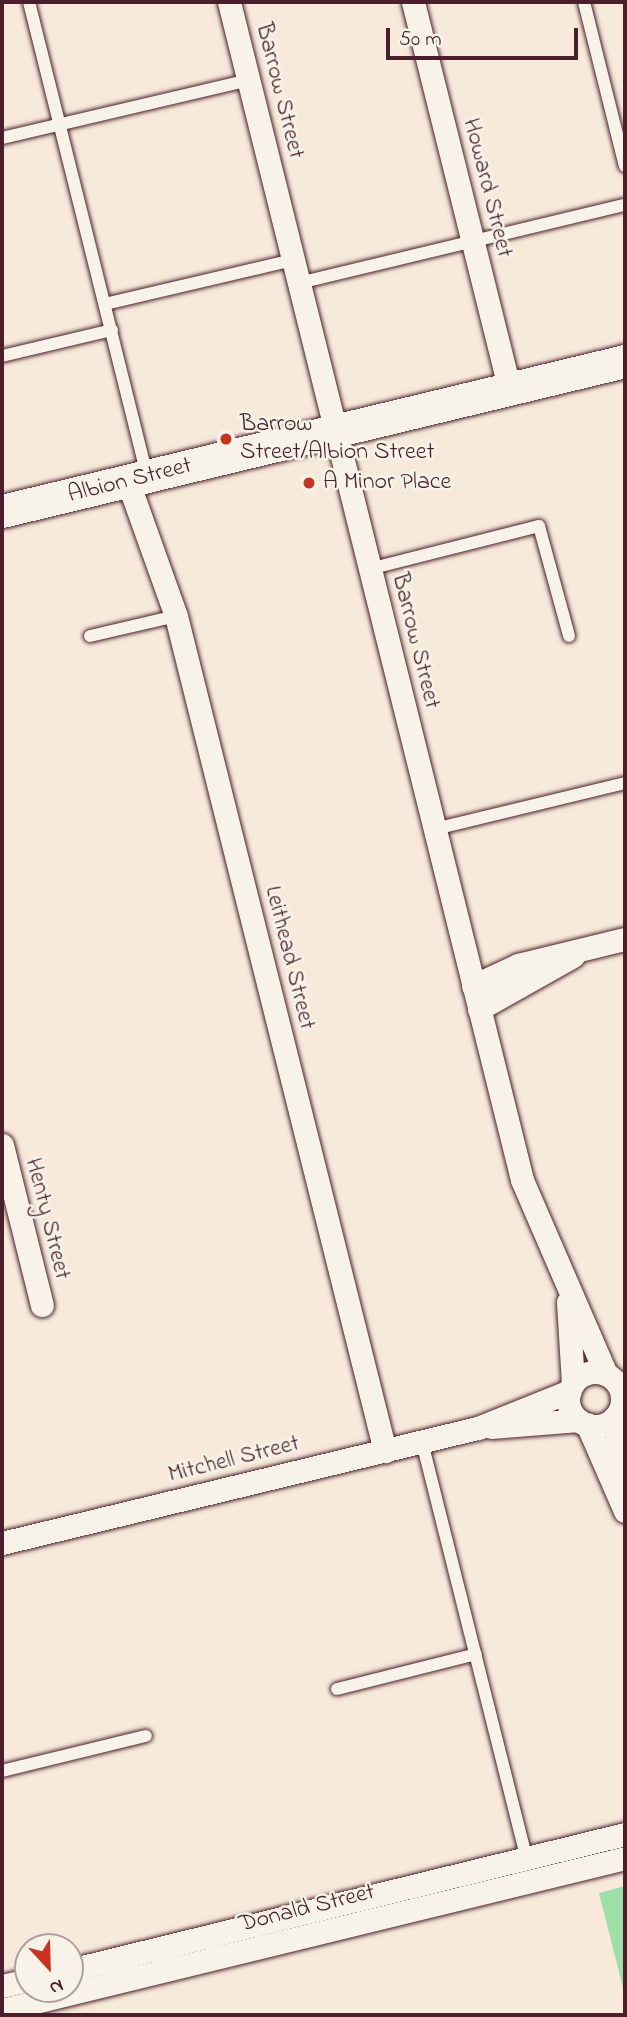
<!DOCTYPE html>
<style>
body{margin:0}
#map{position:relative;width:627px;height:2017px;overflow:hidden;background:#f7eadb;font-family:"Indie Flower",sans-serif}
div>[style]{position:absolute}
.green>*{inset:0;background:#9fe0a9}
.roads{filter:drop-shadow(0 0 2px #4a1f2b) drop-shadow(0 0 2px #4a1f2b)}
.lane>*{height:12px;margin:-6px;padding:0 6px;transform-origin:6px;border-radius:6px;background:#f7f3e8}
.street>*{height:23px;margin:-11.5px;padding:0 11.5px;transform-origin:11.5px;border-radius:11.5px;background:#f7f3e8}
.street>.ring{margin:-11.5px;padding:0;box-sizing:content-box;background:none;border:23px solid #f7f3e8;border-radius:50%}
.secondary>*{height:33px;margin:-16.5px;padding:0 16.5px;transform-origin:16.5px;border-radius:16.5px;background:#f7f3e8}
.dots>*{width:19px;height:19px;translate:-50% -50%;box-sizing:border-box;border:4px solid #f7f3e8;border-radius:50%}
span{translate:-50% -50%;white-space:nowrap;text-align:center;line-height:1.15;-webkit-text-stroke:5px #f7f3e8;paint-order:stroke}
.street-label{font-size:24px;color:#4a1f2b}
.poi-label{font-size:24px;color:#4a1f2b}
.left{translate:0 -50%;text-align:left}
.frame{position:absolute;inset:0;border:4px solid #4a1f2b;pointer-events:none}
.north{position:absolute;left:14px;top:1933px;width:70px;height:70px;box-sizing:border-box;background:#f7f3e8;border:2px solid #b29e9c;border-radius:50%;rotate:158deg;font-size:19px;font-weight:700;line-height:28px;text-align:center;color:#4a1f2b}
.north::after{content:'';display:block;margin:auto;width:24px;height:32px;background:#c8321e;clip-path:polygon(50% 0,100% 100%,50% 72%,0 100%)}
.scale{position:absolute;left:386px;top:28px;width:192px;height:32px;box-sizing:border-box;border:4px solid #4a1f2b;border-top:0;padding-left:9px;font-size:21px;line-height:24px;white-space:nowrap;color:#4a1f2b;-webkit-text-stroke:5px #f7f3e8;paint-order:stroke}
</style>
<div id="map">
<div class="green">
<div style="clip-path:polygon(625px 1886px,625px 1996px,599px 1893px)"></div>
</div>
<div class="roads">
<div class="lane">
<div style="left:29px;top:2px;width:487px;rotate:76deg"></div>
<div style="left:584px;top:2px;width:169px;rotate:76deg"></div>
<div style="left:2px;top:138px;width:254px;rotate:-13.2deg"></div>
<div style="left:299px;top:283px;width:335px;rotate:-13.5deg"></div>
<div style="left:105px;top:304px;width:193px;rotate:-13.2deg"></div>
<div style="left:2px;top:356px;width:113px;rotate:-13.3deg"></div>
<div style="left:369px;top:569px;width:175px;rotate:-14.2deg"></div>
<div style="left:539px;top:526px;width:114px;rotate:74.7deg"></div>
<div style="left:90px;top:636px;width:88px;rotate:-13.1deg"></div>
<div style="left:435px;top:829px;width:195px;rotate:-13.6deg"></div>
<div style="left:422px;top:1442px;width:430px;rotate:75.9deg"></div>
<div style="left:337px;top:1689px;width:143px;rotate:-14.1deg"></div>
<div style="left:2px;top:1771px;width:148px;rotate:-13.7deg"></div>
</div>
<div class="street">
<div style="left:229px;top:2px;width:1214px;rotate:76.03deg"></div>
<div style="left:522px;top:1180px;width:211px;rotate:66.6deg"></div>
<div style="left:413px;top:2px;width:398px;rotate:76deg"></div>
<div style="left:128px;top:482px;width:142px;rotate:70.3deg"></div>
<div style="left:176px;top:616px;width:861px;rotate:75.95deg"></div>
<div style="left:473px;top:986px;width:50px;rotate:-25deg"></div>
<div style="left:518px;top:965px;width:110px;rotate:-13.7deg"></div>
<div style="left:479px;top:1009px;width:108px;rotate:-29.4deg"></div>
<div style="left:2px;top:1145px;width:165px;rotate:76deg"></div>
<div style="left:568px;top:1302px;width:82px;rotate:86.5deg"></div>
<div class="ring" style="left:568px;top:1372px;width:31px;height:31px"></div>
<div style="left:614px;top:1418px;width:77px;rotate:81.8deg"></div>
<div style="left:587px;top:1424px;width:95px;rotate:66.4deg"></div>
<div style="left:491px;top:1427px;width:88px;rotate:-4.5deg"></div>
<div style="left:2px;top:1543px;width:490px;rotate:-13.6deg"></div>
<div style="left:478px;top:1428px;width:99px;rotate:-21.9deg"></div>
<div style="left:70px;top:1970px;width:571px;rotate:-13.77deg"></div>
<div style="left:2px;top:1986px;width:27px;rotate:-13deg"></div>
<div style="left:2px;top:2010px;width:641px;rotate:-13.71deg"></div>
</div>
<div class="secondary">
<div style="left:2px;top:511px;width:641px;rotate:-13.54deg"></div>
</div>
</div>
<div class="dots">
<div style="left:226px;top:439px;background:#c8321e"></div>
<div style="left:309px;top:483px;background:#c8321e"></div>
</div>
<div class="street-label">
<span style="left:279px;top:91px;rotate:76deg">Barrow Street</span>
<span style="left:487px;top:188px;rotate:76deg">Howard Street</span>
<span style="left:130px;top:481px;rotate:-14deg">Albion Street</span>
<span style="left:415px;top:641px;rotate:76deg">Barrow Street</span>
<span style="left:289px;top:958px;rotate:76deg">Leithead Street</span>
<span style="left:47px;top:1219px;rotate:76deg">Henty Street</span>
<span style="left:234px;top:1460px;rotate:-14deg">Mitchell Street</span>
<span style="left:307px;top:1909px;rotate:-14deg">Donald Street</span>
</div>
<div class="poi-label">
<span class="left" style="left:240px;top:439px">Barrow<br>Street/Albion Street</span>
<span class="left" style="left:323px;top:483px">A Minor Place</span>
</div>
<div class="frame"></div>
<div class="north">N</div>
<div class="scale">50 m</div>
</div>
